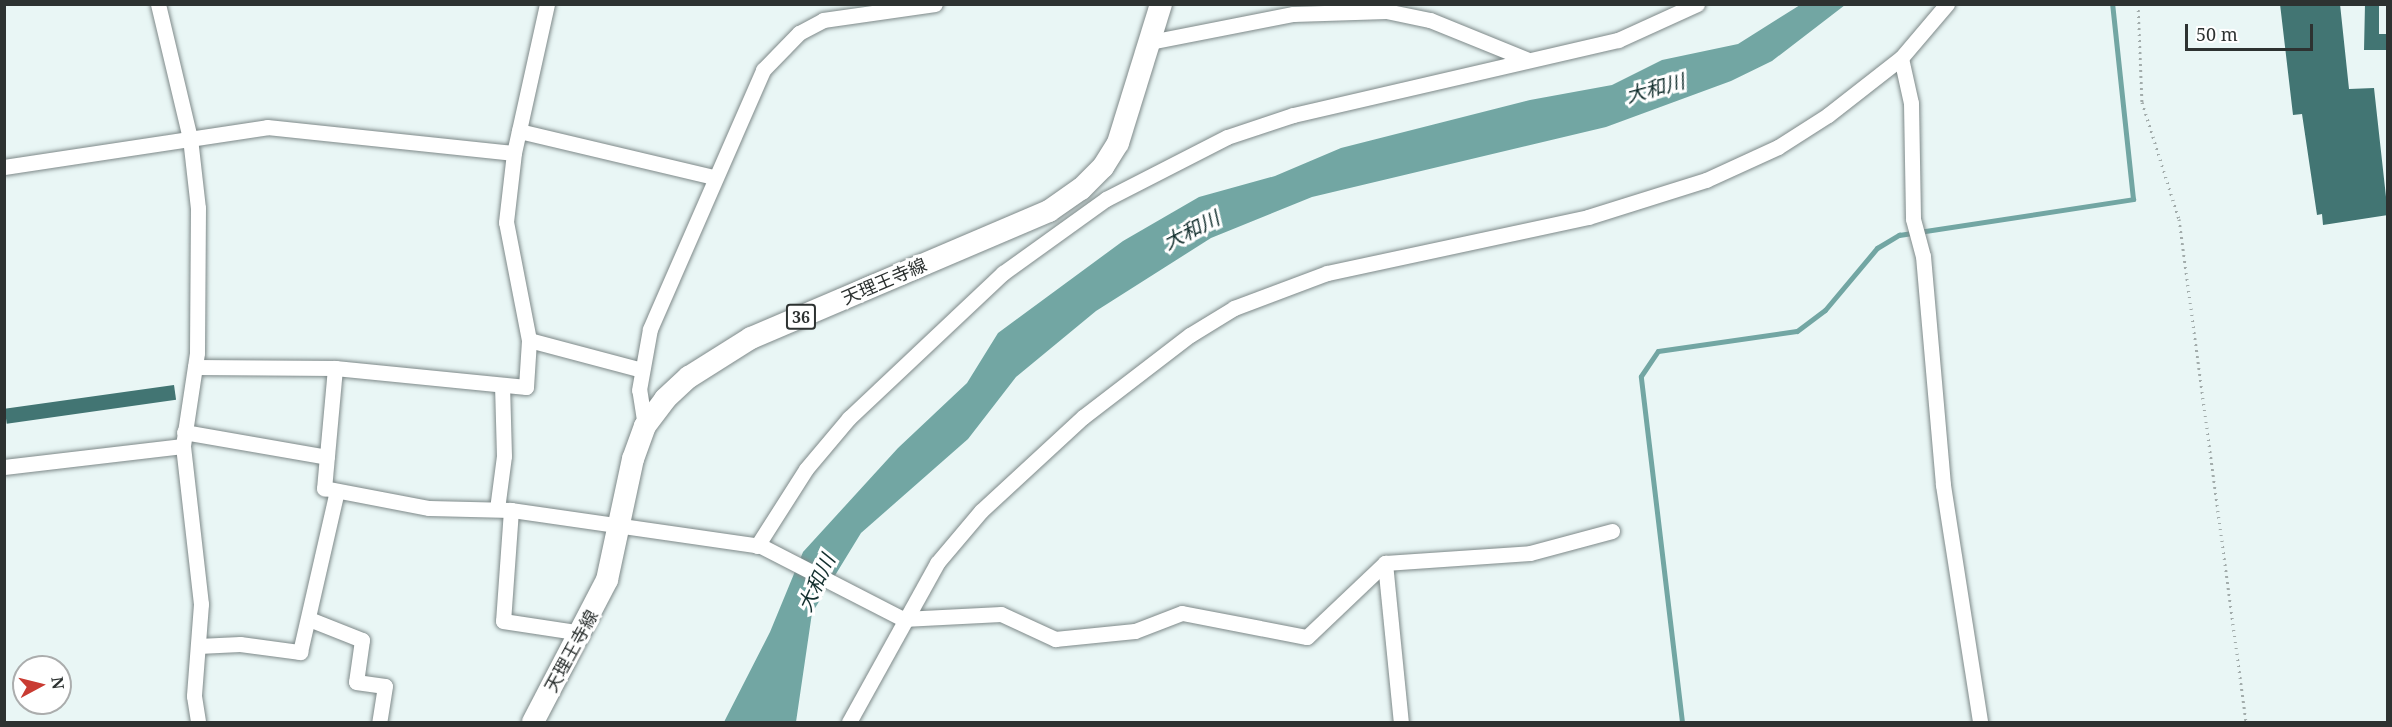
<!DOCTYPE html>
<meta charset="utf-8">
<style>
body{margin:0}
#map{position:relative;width:2392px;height:727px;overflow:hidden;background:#e9f6f5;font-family:"Noto Serif","Noto Sans JP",serif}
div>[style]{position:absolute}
.water>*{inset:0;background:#72a6a3}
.stream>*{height:5px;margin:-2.5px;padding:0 2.5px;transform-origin:2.5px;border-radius:2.5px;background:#72a6a3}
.building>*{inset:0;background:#427573;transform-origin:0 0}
.path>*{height:3px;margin-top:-1.5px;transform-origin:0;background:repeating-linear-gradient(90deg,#a2acab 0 1.5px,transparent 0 6px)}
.roads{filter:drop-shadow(0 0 2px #7e8989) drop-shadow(0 0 2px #7e8989)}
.street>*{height:15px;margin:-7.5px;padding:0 7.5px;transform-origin:7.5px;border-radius:7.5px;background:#fff}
.primary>*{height:22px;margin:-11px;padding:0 11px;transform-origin:11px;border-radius:11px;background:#fff}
span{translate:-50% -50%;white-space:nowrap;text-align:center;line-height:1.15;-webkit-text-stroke:6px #fff;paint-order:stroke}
.shield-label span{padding:2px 4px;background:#fff;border:2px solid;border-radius:4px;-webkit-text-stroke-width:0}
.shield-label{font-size:16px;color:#2d3231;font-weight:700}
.street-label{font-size:18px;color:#2d3231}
.water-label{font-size:20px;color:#132f2e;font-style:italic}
.frame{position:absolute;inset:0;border:6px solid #2d3231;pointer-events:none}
.north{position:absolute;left:12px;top:655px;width:60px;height:60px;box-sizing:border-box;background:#fff;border:2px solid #abadad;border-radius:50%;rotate:83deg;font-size:16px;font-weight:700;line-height:24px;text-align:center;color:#2d3231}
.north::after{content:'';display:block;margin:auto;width:21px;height:27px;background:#c93b32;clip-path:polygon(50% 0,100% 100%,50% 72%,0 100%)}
.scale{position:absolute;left:2185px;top:24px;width:128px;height:27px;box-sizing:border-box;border:3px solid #2d3231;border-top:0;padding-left:8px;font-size:18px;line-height:21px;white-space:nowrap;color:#2d3231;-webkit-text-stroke:4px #fff;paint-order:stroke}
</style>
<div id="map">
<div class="water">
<div style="clip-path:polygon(1800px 5px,1845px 5px,1772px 61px,1731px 81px,1606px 127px,1312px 197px,1211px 238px,1096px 311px,1016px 377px,968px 439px,861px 533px,812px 613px,796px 722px,724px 722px,770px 632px,803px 552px,898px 448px,967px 383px,998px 333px,1123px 241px,1199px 197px,1275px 176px,1341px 148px,1530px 100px,1612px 85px,1662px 60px,1738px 44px)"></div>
</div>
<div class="stream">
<div style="left:1682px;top:722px;width:348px;rotate:-96.8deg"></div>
<div style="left:1641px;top:376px;width:30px;rotate:-56deg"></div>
<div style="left:1658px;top:351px;width:140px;rotate:-8.2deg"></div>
<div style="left:1797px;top:331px;width:35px;rotate:-37deg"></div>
<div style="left:1825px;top:310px;width:81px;rotate:-50deg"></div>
<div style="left:1877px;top:248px;width:26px;rotate:-31deg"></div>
<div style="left:1899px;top:235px;width:237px;rotate:-8.7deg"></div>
<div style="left:2133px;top:199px;width:196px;rotate:-96.1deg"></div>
</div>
<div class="building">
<div style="clip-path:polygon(2280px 4px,2340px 4px,2349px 89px,2374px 88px,2388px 215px,2323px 225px,2322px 214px,2317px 215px,2302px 114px,2293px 115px)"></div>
<div style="clip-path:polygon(2365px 4px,2379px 4px,2379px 34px,2388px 34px,2388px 50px,2364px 50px)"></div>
<div style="left:174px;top:385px;width:15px;height:171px;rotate:82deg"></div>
</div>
<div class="path">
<div style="left:2138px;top:4px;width:98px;rotate:87.7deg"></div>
<div style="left:2142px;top:102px;width:123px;rotate:72.5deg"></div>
<div style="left:2179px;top:219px;width:507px;rotate:82.41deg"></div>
</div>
<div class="roads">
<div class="street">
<div style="left:158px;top:4px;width:138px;rotate:76.6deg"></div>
<div style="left:190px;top:138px;width:70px;rotate:83.5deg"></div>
<div style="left:198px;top:208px;width:145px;rotate:90.4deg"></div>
<div style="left:197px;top:353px;width:94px;rotate:98.6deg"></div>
<div style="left:183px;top:446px;width:159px;rotate:83.5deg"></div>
<div style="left:201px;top:604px;width:92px;rotate:94.4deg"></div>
<div style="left:194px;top:696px;width:26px;rotate:81deg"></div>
<div style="left:1150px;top:42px;width:146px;rotate:-11.1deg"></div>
<div style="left:1293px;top:14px;width:93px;rotate:-1.8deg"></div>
<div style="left:1386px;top:11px;width:45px;rotate:11.6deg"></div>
<div style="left:1430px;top:20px;width:104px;rotate:22.1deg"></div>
<div style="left:1901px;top:58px;width:46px;rotate:77.5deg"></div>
<div style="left:1911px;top:103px;width:116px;rotate:89deg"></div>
<div style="left:1913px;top:219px;width:38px;rotate:75deg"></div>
<div style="left:1923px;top:256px;width:230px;rotate:85deg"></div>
<div style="left:1943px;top:485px;width:240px;rotate:81.1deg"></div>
<div style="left:519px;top:131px;width:200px;rotate:13.3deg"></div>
<div style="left:4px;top:167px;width:266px;rotate:-8.6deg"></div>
<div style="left:267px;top:127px;width:248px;rotate:6deg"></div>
<div style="left:529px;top:340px;width:117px;rotate:14.9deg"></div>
<div style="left:195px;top:367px;width:140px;rotate:0.4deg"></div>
<div style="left:335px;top:368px;width:192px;rotate:5.7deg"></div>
<div style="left:526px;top:387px;width:47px;rotate:-86.3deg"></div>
<div style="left:529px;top:340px;width:120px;rotate:-101deg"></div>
<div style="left:506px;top:222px;width:69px;rotate:-83.4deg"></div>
<div style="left:514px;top:153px;width:153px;rotate:-77.5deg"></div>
<div style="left:335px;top:368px;width:121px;rotate:95.2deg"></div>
<div style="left:324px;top:488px;width:107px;rotate:10.8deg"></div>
<div style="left:429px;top:508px;width:82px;rotate:1.4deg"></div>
<div style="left:511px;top:510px;width:253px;rotate:8.2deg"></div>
<div style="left:761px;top:546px;width:160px;rotate:27.2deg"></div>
<div style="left:903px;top:619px;width:98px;rotate:-2.9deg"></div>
<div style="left:1001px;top:614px;width:60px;rotate:24.8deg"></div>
<div style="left:1055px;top:639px;width:80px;rotate:-5.7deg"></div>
<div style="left:1135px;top:631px;width:50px;rotate:-21deg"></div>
<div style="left:1182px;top:613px;width:127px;rotate:10.9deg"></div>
<div style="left:1307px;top:637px;width:108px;rotate:-43.5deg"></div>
<div style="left:1385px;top:563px;width:145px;rotate:-3.9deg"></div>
<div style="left:1530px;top:553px;width:85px;rotate:-15deg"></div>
<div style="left:645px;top:426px;width:36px;rotate:-99deg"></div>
<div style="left:639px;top:390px;width:62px;rotate:-79.8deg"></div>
<div style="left:650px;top:329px;width:283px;rotate:-66.4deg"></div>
<div style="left:763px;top:70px;width:52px;rotate:-45.8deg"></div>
<div style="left:799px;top:33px;width:27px;rotate:-28deg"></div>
<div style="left:823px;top:20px;width:113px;rotate:-8.1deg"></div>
<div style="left:184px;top:432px;width:145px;rotate:9.9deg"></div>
<div style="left:4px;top:467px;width:180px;rotate:-6.7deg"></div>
<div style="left:497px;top:509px;width:53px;rotate:-82.5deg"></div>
<div style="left:504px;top:456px;width:71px;rotate:-91.6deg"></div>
<div style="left:511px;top:510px;width:111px;rotate:94.1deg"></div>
<div style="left:503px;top:621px;width:80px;rotate:8.6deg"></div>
<div style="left:757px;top:546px;width:91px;rotate:-57.5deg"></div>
<div style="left:806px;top:469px;width:67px;rotate:-49.9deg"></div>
<div style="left:849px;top:418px;width:212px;rotate:-43.3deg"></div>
<div style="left:1003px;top:273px;width:127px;rotate:-35.7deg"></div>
<div style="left:1106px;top:199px;width:136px;rotate:-27.1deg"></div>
<div style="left:1227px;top:137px;width:70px;rotate:-18.4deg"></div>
<div style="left:1293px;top:115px;width:334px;rotate:-13deg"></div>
<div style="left:1618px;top:40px;width:87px;rotate:-24.5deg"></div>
<div style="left:1385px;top:563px;width:160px;rotate:84.3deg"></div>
<div style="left:309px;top:619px;width:57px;rotate:21.6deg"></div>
<div style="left:362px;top:640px;width:42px;rotate:98.1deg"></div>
<div style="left:356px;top:682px;width:29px;rotate:8deg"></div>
<div style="left:385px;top:686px;width:36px;rotate:99deg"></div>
<div style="left:198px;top:646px;width:42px;rotate:-2.7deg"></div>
<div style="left:240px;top:644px;width:61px;rotate:7.6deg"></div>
<div style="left:300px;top:652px;width:165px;rotate:-77.1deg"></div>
<div style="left:849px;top:722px;width:182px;rotate:-61deg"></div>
<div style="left:937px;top:563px;width:68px;rotate:-49.8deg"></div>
<div style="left:981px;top:511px;width:139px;rotate:-42.7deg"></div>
<div style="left:1083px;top:417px;width:135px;rotate:-37.5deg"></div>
<div style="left:1190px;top:335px;width:52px;rotate:-31.5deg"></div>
<div style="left:1234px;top:308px;width:99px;rotate:-20.6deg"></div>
<div style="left:1327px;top:273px;width:267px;rotate:-12.1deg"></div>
<div style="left:1588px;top:217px;width:124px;rotate:-17.4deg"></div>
<div style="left:1706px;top:180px;width:79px;rotate:-24.6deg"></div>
<div style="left:1778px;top:147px;width:59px;rotate:-32.6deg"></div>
<div style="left:1828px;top:115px;width:93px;rotate:-38deg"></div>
<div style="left:1901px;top:58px;width:71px;rotate:-49.6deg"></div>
</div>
<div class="primary">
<div style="left:533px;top:722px;width:160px;rotate:-62.5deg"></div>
<div style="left:607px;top:580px;width:124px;rotate:-77.9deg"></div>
<div style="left:633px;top:459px;width:35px;rotate:-70deg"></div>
<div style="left:645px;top:426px;width:34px;rotate:-53deg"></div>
<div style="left:665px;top:399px;width:33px;rotate:-43deg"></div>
<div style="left:689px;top:377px;width:73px;rotate:-32.2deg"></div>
<div style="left:751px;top:338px;width:324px;rotate:-23.1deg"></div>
<div style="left:1049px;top:211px;width:39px;rotate:-35deg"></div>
<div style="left:1081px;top:189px;width:31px;rotate:-45deg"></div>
<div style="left:1103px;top:167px;width:28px;rotate:-58deg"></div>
<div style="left:1118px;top:143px;width:145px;rotate:-72.8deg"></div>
</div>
</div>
<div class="shield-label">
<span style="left:801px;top:317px">36</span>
</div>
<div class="street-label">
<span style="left:884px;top:281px;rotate:-23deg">天理王寺線</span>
<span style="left:571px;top:651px;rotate:-61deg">天理王寺線</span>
</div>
<div class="water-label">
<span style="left:1655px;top:88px;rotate:-15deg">大和川</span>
<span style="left:1191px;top:230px;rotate:-27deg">大和川</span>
<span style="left:816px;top:583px;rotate:-65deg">大和川</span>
</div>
<div class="frame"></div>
<div class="north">N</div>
<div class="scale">50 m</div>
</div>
